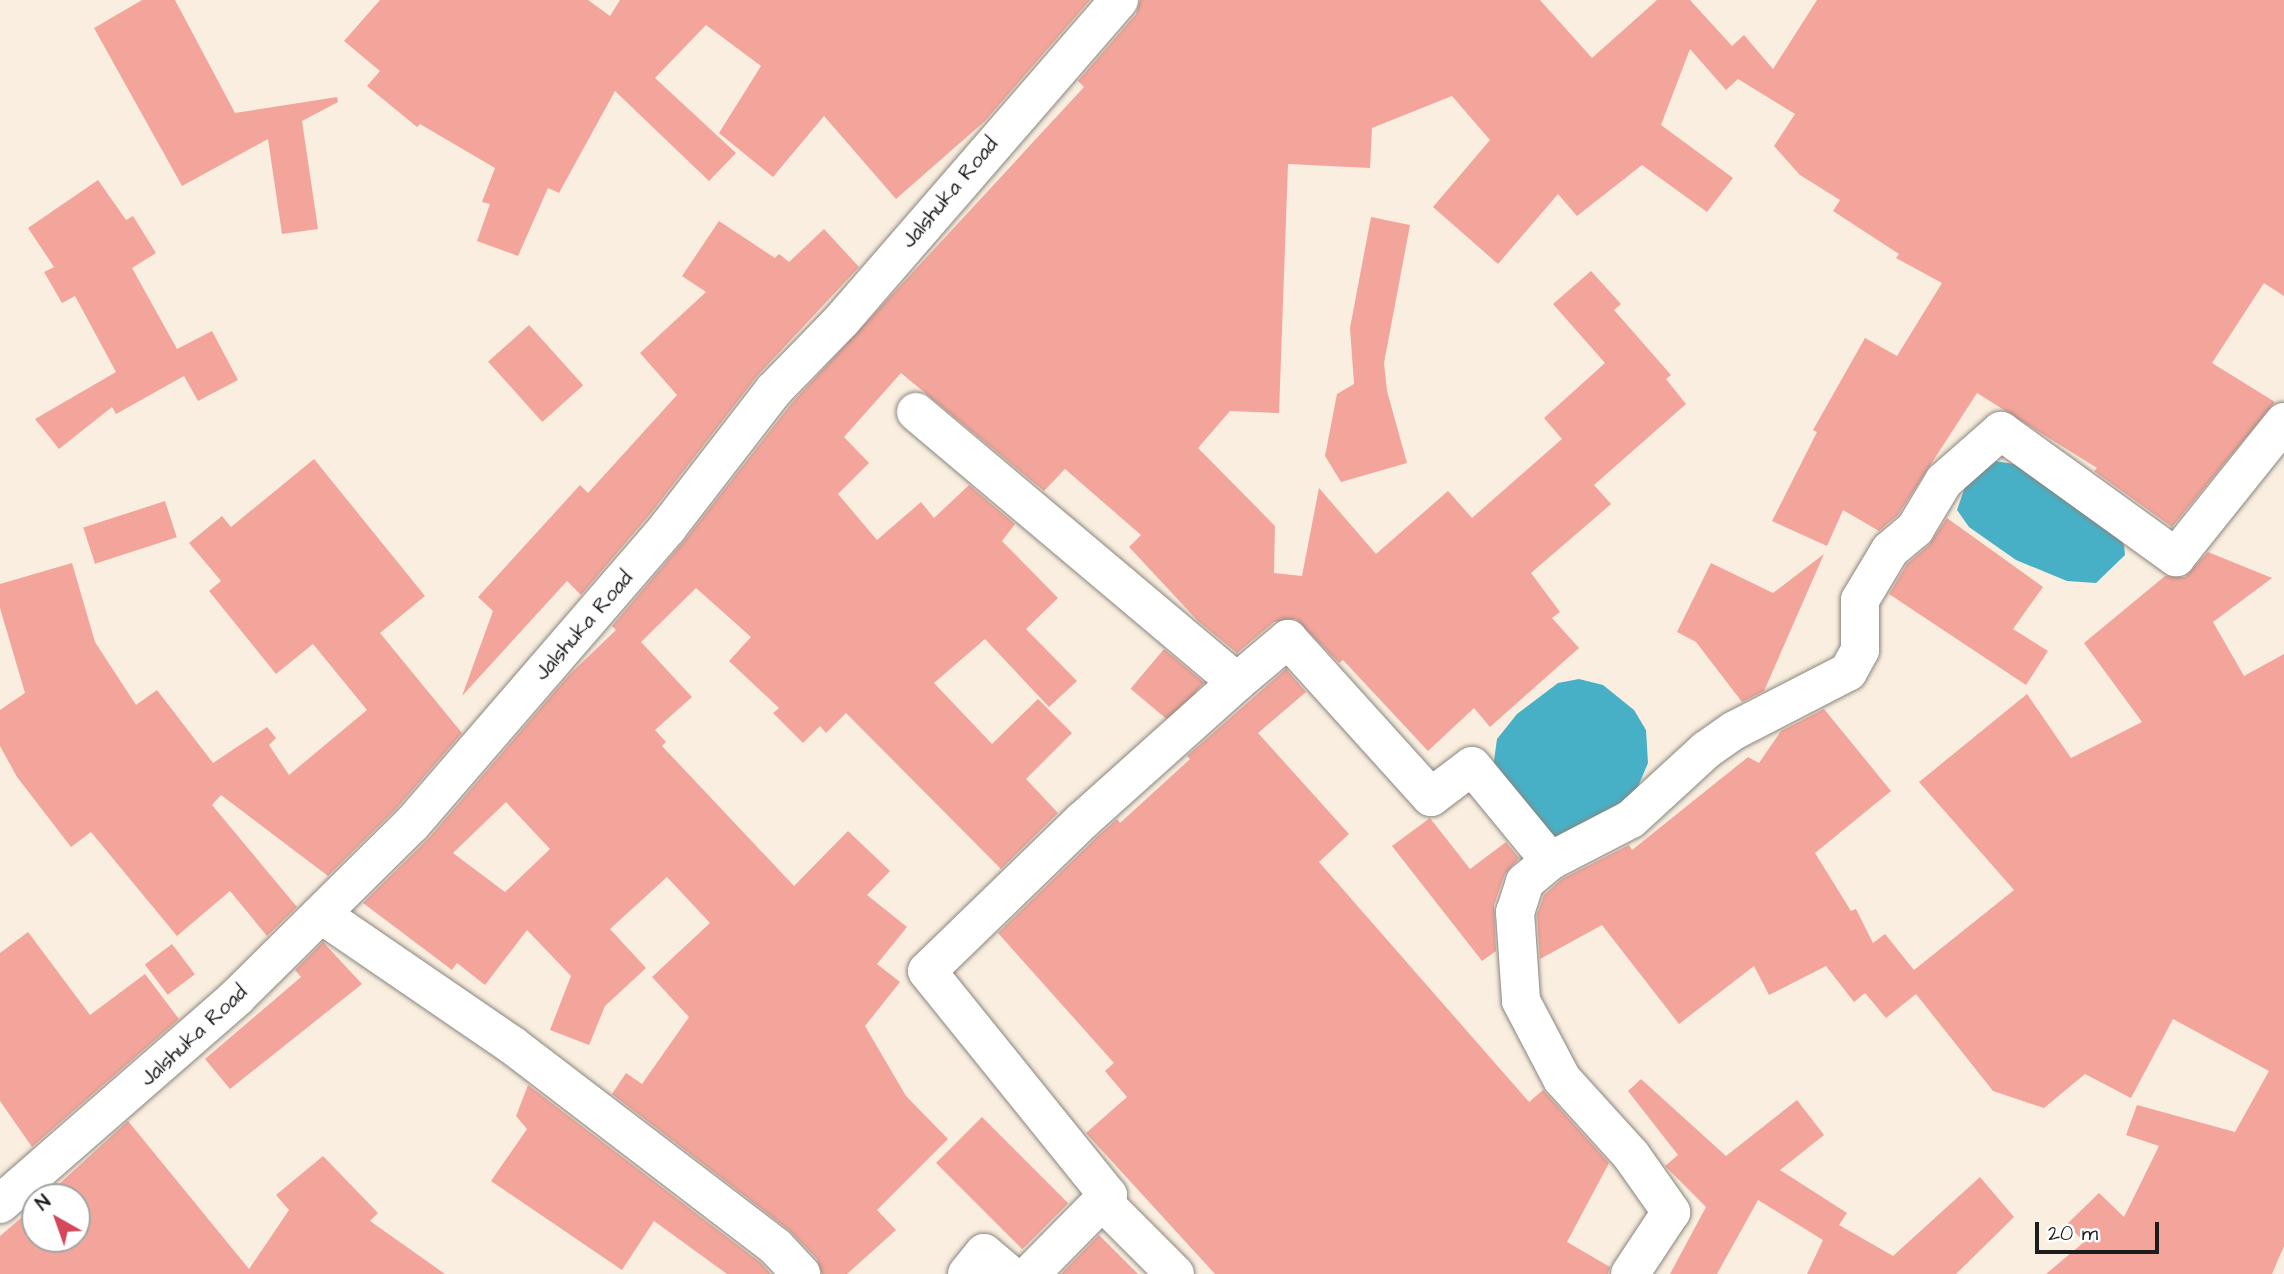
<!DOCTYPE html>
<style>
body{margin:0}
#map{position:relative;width:2284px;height:1274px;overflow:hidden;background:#f9eedf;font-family:"Architects Daughter",sans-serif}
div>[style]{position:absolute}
.water>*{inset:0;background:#48b0c6}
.building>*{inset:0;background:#f3a59b;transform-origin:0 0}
.roads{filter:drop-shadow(0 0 2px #8a857e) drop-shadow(0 0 2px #8a857e)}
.street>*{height:38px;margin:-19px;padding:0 19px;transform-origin:19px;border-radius:19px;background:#fff}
.secondary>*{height:38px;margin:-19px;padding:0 19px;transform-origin:19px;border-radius:19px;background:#fff}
span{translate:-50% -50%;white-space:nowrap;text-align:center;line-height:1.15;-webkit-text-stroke:5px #fff;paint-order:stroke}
.street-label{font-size:21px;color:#1c1c1c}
.north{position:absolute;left:21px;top:1183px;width:70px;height:70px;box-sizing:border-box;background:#fff;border:2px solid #a4a4a4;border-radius:50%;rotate:320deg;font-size:19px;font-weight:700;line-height:28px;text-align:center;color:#1c1c1c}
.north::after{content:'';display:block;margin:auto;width:24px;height:32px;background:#d1495b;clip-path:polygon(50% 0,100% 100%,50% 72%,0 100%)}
.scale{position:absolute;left:2035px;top:1222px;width:124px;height:32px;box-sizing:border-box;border:4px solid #1c1c1c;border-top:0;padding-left:9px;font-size:21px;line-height:24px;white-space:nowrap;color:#1c1c1c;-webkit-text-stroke:5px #fff;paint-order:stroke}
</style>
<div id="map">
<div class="water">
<div style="clip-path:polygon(1994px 461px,2014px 464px,2112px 526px,2124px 545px,2125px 555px,2096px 583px,2067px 581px,2016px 560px,1969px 527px,1957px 510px,1966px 484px)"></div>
<div style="clip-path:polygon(1579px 679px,1603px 685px,1634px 710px,1646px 730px,1648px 763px,1634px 796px,1556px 837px,1541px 827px,1493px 768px,1497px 739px,1517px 714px,1558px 683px)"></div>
</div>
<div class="building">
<div style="clip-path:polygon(142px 0,175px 0,235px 113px,337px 97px,338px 102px,302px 121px,318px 229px,282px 234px,268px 139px,182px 186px,94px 28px)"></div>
<div style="clip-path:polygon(380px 0,588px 0,610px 16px,620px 0,1090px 0,985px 121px,896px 199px,824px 116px,773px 177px,719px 133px,761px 66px,706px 25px,655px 78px,736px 153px,709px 181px,615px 91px,559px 193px,548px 188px,518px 256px,477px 241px,490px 204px,482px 202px,495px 168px,420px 124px,417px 127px,367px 86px,380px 71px,344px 41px)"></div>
<div style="clip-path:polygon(evenodd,1140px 0,1540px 0,1592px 58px,1657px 0,1690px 0,1732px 46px,1744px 35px,1773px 69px,1817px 0,2284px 0,2284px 296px,2264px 283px,2212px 363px,2275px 402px,2172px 527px,2094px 471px,2097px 468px,1977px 393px,1898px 515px,1879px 531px,1843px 510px,1827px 546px,1772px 521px,1817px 432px,1813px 430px,1865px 338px,1897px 356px,1942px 283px,1896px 258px,1899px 254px,1833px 211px,1840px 200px,1800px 175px,1774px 146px,1795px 114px,1738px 79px,1726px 90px,1690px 49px,1661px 125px,1733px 178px,1707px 212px,1642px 165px,1577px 216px,1558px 194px,1498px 264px,1433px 207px,1490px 140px,1452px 96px,1372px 128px,1370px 168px,1288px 164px,1279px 413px,1230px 411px,1198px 448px,1275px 526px,1274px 573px,1302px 576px,1319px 488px,1376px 554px,1448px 491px,1472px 518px,1562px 439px,1544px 418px,1605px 363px,1553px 304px,1591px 271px,1621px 304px,1614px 310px,1671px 375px,1666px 379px,1686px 404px,1594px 485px,1611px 504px,1531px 573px,1560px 612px,1552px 618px,1579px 648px,1490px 727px,1474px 708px,1428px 751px,1343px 660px,1339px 663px,1296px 619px,1274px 622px,1237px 653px,1198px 621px,1129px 547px,1141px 535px,1065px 469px,1044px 491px,901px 373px,844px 437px,869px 463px,838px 494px,877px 540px,921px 502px,934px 518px,969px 485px,1015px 524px,1002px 541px,1058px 598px,1026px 629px,1077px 681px,1049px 707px,985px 639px,934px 683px,992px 744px,1038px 699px,1072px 733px,1026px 779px,1058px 813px,1001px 869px,846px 713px,826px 733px,820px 726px,803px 743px,773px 713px,779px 708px,729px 661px,751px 637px,696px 588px,641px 642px,692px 697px,655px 730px,666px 742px,662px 746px,794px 886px,848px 831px,890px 871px,867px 895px,907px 927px,877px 964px,900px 982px,865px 1026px,906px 1096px,948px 1139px,877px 1210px,896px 1230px,847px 1274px,822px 1274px,817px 1259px,789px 1230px,612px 1094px,626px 1073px,642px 1084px,689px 1017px,652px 977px,710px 923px,667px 877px,610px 929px,646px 968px,605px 1006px,589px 1045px,550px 1030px,571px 976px,527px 930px,485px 985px,457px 963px,452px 970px,363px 903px,429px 838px,569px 675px,616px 630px,612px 626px,685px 540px,791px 404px,1084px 87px,1078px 81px,1136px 14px,1140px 0,506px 802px,550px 849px,505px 892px,453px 853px,506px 802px)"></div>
<div style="clip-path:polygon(98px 180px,126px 220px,133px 216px,156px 253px,132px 268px,177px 349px,212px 331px,238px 380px,198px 401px,184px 376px,116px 414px,112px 407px,59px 449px,35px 419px,116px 372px,75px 296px,62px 303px,44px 272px,54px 267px,28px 228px)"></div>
<div style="clip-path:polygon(1371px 217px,1410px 225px,1384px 363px,1387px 391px,1407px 463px,1341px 482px,1325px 456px,1337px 394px,1354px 384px,1350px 328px)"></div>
<div style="clip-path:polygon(719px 221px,775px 258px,779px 254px,789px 262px,824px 229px,859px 267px,757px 376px,651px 513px,581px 595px,567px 581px,462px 696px,493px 611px,478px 597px,580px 485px,588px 493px,677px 395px,640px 353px,706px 292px,682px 276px)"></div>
<div style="left:529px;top:325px;width:81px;height:55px;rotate:48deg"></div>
<div style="clip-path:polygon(314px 459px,425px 596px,380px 633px,462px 733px,396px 809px,328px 876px,221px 795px,212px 805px,297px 907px,267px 936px,230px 891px,177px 936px,91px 832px,71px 847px,17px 777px,0 746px,0 710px,25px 693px,0 608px,0 584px,72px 563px,95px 642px,136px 705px,157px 690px,213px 763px,267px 727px,276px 738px,269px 745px,289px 775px,367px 710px,313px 644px,276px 674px,209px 591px,221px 581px,189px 543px,222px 516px,231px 527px)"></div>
<div style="left:165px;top:501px;width:38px;height:86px;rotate:72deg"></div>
<div style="clip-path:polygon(1947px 518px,2043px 587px,2013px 629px,2048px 651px,2026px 685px,1889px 594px,1907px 564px,1929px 545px)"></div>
<div style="clip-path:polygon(2208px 552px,2272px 578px,2213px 622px,2244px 676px,2284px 654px,2284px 1246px,2272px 1274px,2046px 1274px,2084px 1242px,2067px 1224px,2099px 1193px,2124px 1217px,2159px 1146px,2126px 1135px,2137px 1105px,2235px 1132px,2269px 1071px,2173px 1019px,2131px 1098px,2085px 1074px,2044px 1108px,1993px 1091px,1916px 994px,1886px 1018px,1865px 993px,1854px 1002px,1826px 966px,1769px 995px,1754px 966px,1679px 1024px,1602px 925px,1540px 959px,1537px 915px,1544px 895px,1562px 879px,1629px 845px,1632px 850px,1748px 757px,1759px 763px,1781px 731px,1824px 709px,1891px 791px,1815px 853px,1851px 911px,1856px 909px,1873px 943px,1885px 934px,1914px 970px,2014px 890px,1919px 782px,2027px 694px,2071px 758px,2142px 722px,2084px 643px,2165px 576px,2185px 577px)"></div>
<div style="clip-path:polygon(1824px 554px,1764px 691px,1742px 702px,1696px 642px,1677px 632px,1711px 563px,1773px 593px)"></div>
<div style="left:1164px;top:649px;width:52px;height:52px;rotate:40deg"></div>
<div style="clip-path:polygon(1286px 669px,1306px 692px,1258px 733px,1349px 834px,1319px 862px,1529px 1102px,1543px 1090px,1609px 1163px,1567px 1242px,1610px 1267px,1608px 1274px,1215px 1274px,1086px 1133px,1127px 1097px,1105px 1071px,1114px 1063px,998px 933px,1098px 836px,1117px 819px,1120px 823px,1190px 759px,1187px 756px)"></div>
<div style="clip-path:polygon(1430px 818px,1470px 869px,1506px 842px,1519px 858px,1505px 874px,1494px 905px,1496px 951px,1482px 961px,1392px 846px)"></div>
<div style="clip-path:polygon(28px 932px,90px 1015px,145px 974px,179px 1019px,32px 1147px,0 1101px,0 953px)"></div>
<div style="clip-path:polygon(323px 942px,362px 984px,230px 1089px,205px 1059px,301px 977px,295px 970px)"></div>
<div style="left:172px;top:944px;width:38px;height:34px;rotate:53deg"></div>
<div style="clip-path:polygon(1641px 1079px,1726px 1156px,1797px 1100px,1824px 1135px,1780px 1170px,1847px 1213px,1839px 1225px,1893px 1256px,1980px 1177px,2014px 1217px,1956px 1274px,1807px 1274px,1823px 1240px,1758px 1200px,1717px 1274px,1670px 1274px,1706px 1207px,1665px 1166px,1678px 1155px,1628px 1091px)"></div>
<div style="clip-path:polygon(528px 1085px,761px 1263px,771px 1274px,727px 1274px,654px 1221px,622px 1270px,491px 1181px,527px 1129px,516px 1116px)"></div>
<div style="left:982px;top:1117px;width:122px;height:65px;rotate:45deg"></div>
<div style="clip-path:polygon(128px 1121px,249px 1269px,289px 1210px,276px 1195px,323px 1156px,378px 1213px,370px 1221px,445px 1274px,0 1274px,0 1236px,35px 1206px,35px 1239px,77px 1239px,77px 1197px,45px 1197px)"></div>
<div style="clip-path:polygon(1099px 1235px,1138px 1274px,1061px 1274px)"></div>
</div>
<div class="roads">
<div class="street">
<div style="left:916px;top:412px;width:419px;rotate:40.1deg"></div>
<div style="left:1237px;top:682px;width:207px;rotate:138.1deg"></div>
<div style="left:1083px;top:820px;width:217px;rotate:135.9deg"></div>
<div style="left:927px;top:971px;width:288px;rotate:51.1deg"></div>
<div style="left:1108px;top:1195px;width:111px;rotate:134.6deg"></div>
<div style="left:1237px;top:682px;width:67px;rotate:-40.1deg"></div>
<div style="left:1288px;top:639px;width:213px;rotate:47.9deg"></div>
<div style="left:1431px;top:797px;width:51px;rotate:-37.1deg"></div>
<div style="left:1472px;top:766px;width:123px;rotate:50.6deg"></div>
<div style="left:1550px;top:861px;width:91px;rotate:-27.4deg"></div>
<div style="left:1631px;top:819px;width:102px;rotate:-42.6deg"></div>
<div style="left:1706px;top:750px;width:35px;rotate:-35deg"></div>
<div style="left:1735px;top:730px;width:127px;rotate:-27.2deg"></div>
<div style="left:1848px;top:672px;width:25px;rotate:-61deg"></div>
<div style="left:1860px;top:650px;width:50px;rotate:-90deg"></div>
<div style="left:1860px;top:600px;width:58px;rotate:-59deg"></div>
<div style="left:1890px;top:550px;width:33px;rotate:-40deg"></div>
<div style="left:1915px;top:529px;width:56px;rotate:-58.9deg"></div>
<div style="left:1944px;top:481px;width:76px;rotate:-41.3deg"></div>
<div style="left:2001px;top:431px;width:216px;rotate:35.8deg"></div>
<div style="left:2176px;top:557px;width:173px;rotate:-51.3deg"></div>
<div style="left:1550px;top:861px;width:33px;rotate:140deg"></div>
<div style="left:1525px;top:882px;width:32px;rotate:108deg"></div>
<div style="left:1515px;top:912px;width:89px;rotate:86.1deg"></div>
<div style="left:1521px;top:1001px;width:88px;rotate:62.3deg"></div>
<div style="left:1562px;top:1079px;width:103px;rotate:47.8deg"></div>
<div style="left:1631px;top:1155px;width:70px;rotate:54.9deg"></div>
<div style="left:1671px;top:1212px;width:74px;rotate:123.5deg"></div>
<div style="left:322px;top:915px;width:230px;rotate:34.4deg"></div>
<div style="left:512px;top:1045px;width:332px;rotate:37.4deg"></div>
<div style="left:776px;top:1247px;width:37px;rotate:47deg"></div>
<div style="left:1102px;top:1201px;width:103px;rotate:45deg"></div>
<div style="left:967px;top:1274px;width:27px;rotate:-51deg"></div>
<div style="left:984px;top:1253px;width:33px;rotate:40deg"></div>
</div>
<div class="secondary">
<div style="left:0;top:1204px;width:315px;rotate:-41.1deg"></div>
<div style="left:237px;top:997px;width:246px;rotate:-44.7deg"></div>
<div style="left:412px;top:824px;width:392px;rotate:-49.2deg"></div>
<div style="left:668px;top:527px;width:173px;rotate:-52.3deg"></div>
<div style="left:774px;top:390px;width:98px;rotate:-45.8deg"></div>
<div style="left:842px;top:320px;width:423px;rotate:-49.1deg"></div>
</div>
</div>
<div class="street-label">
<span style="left:950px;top:193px;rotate:-50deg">Jalshuka Road</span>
<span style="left:584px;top:626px;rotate:-49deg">Jalshuka Road</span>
<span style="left:194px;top:1036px;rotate:-43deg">Jalshuka Road</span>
</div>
<div class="north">N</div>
<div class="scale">20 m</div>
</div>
